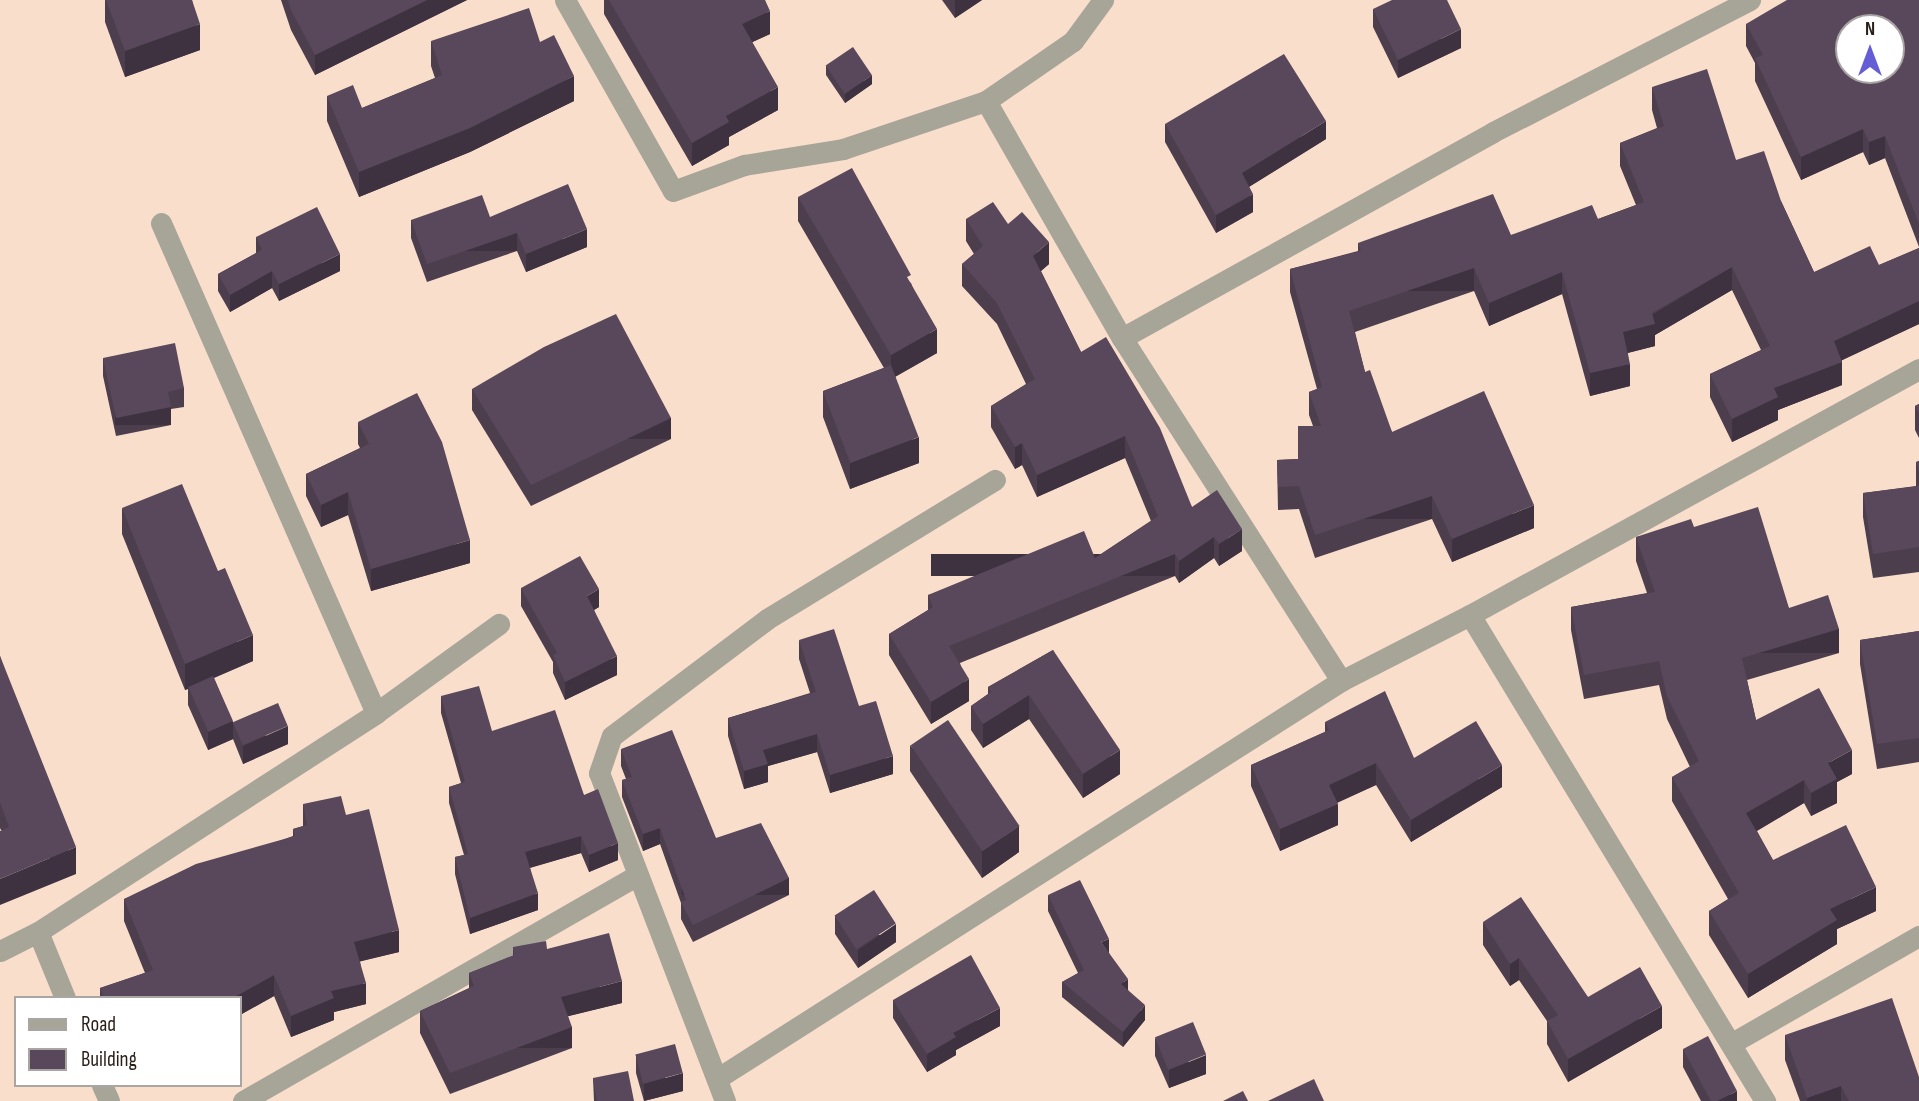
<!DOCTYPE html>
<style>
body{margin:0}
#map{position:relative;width:1919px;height:1101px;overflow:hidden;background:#f9decb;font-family:"Sofia Sans Condensed",sans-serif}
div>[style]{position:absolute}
.street>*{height:21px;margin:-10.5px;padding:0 10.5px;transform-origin:10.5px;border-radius:10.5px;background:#a7a498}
.wall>*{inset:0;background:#4d3e4e}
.shaded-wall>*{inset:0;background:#3e3240;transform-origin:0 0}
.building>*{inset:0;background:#59485b;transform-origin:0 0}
span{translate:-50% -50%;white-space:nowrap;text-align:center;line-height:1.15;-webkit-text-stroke:7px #fff;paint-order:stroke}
.legend{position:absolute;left:14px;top:996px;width:228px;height:91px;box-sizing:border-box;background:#fff;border:2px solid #a9a5a3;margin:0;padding:9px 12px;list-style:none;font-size:21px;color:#291f18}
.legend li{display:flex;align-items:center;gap:14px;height:35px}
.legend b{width:35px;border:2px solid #a9a5a3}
.north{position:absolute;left:1835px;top:14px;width:70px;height:70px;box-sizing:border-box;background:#fff;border:2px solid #a9a5a3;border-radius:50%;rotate:0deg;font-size:19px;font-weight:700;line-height:28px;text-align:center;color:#291f18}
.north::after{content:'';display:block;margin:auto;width:24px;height:32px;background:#645dd6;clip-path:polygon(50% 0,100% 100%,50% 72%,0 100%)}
</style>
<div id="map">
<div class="street">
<div style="left:565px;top:0;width:219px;rotate:60.5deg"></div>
<div style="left:673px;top:191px;width:76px;rotate:-20.1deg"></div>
<div style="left:744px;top:165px;width:100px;rotate:-9.2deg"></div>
<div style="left:843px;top:149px;width:151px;rotate:-18.6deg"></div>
<div style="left:986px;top:101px;width:106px;rotate:-34.6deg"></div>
<div style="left:1073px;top:41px;width:51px;rotate:-53.8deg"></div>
<div style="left:986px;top:101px;width:273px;rotate:60.2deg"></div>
<div style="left:1122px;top:338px;width:407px;rotate:57.4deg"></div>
<div style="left:161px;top:223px;width:535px;rotate:66.31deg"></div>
<div style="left:1122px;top:338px;width:424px;rotate:-29deg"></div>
<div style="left:1493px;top:132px;width:289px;rotate:-27.2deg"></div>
<div style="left:1470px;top:615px;width:569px;rotate:58.74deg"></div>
<div style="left:0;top:951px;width:42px;rotate:-26.6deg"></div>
<div style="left:65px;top:998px;width:71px;rotate:-112.2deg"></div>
<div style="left:38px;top:932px;width:403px;rotate:-32.9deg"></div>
<div style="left:376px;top:713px;width:152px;rotate:-35.9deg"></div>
<div style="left:1732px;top:1043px;width:215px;rotate:-29.8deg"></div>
<div style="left:718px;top:1078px;width:739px;rotate:-32.51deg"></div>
<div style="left:1341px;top:681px;width:145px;rotate:-27.1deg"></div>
<div style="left:1470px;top:615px;width:512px;rotate:-28.72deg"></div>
<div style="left:102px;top:1085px;width:17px;rotate:66deg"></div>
<div style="left:243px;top:1101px;width:454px;rotate:-29.8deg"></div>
<div style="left:725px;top:1101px;width:351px;rotate:-111deg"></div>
<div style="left:599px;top:773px;width:39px;rotate:-71deg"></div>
<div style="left:612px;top:736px;width:194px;rotate:-37deg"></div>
<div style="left:767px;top:619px;width:267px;rotate:-31.4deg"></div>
</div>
<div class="wall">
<div style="clip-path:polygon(105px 0,192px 0,200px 50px,125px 77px,105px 22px)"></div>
<div style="clip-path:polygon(281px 0,467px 0,315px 75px,291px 30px)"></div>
<div style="clip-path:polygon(604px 0,765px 0,770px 34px,752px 42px,778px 110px,729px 137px,729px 145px,692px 166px,604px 14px)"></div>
<div style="clip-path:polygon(942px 0,982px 0,955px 18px)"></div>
<div style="clip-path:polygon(1919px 0,1919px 247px,1885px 158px,1869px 165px,1863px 152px,1801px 180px,1755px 81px,1755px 63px,1746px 46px,1746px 24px)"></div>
<div style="clip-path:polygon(1373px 9px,1461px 48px,1398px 78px,1373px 27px)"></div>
<div style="clip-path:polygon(431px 41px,540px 42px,574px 101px,470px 152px,359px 197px,327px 121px,327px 96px,362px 108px,435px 78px,431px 66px)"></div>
<div style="clip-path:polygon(826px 66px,872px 84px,845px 103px,826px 75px)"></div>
<div style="clip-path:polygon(1652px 87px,1736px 160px,1781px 201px,1814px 272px,1879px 265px,1919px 248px,1919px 324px,1842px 360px,1842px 385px,1778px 410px,1778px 420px,1732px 442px,1710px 397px,1710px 374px,1761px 350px,1732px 290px,1655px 335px,1655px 346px,1628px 353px,1630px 386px,1590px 396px,1562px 294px,1489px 326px,1474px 291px,1355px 332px,1365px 372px,1392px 432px,1534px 528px,1452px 562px,1432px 519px,1315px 558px,1299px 509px,1278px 510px,1277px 460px,1298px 459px,1313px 426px,1309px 415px,1309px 392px,1317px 389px,1290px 292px,1290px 269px,1358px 251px,1358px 243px,1511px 235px,1598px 219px,1636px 205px,1620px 166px,1620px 143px,1657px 128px,1652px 110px)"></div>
<div style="clip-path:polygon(1165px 124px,1326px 139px,1249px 187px,1253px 212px,1216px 233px,1165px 142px)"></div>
<div style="clip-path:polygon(798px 197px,911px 283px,937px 353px,895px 377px,919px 463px,850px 489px,823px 417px,823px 391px,884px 368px,798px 221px)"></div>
<div style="clip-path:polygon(490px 217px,587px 247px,526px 272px,517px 251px,427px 282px,411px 238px,411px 220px)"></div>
<div style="clip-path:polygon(966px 219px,1008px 224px,1049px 264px,1041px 271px,1081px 352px,1192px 507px,1242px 551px,1219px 566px,1214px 558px,1179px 583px,1175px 576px,960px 663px,969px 701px,931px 724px,889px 655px,889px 634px,928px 610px,928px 595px,1095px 558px,1151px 521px,1125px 458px,1037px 497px,1022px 465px,1015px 469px,991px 427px,991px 406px,1026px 384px,997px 324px,962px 286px,962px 264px,974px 254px,966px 241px)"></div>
<div style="clip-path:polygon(256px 237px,340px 271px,279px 301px,272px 288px,230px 312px,218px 291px,218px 274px,256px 253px)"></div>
<div style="clip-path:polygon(103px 358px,184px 388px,184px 407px,171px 409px,171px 425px,116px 436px,103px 376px)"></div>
<div style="clip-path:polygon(472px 389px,671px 439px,531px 506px,472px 410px)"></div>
<div style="clip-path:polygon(1919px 404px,1919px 438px,1915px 430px,1915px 406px)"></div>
<div style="clip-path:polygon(358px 422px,470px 563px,371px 591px,348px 515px,321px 527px,306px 496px,306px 474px,360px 448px,358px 444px)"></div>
<div style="clip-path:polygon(1919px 461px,1919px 572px,1873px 578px,1863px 517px,1863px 493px,1916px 486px,1916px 462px)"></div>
<div style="clip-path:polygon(122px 508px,253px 661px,214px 678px,233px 723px,288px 744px,243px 764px,233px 739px,208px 750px,188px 705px,188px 689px,185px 690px,122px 534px)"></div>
<div style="clip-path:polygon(1694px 527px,1789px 608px,1839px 653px,1747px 680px,1756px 720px,1852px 774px,1837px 782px,1837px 803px,1811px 816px,1804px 803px,1757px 831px,1773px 860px,1876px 911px,1837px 929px,1837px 944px,1748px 998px,1709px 935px,1709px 911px,1728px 899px,1672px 801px,1672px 777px,1690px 767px,1667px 719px,1659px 685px,1584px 699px,1571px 630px,1571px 607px,1647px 593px,1636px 561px,1636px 537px)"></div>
<div style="clip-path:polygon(521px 588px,599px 607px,594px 610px,617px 675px,565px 700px,553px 673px,553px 662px,521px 606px)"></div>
<div style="clip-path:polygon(1919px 631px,1919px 762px,1877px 769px,1860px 664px,1860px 640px)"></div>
<div style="clip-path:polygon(799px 640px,859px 706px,893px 774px,830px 793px,817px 752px,768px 766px,768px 782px,744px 789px,728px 736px,728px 718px,810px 693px,799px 659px)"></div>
<div style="clip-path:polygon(1053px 650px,1120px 774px,1083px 798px,1029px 719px,983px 748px,971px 730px,971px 706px,988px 694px,988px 687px)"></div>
<div style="clip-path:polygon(0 656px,76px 874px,1px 830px,0 828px)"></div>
<div style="clip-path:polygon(441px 696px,584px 795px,618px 860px,589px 872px,581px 853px,530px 868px,538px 910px,470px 934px,455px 874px,455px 857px,464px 855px,449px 803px,449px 787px,461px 783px,441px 713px)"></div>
<div style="clip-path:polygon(1325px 722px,1414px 758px,1502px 787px,1411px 842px,1376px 785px,1337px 803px,1338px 825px,1280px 851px,1251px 786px,1251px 765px,1325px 732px)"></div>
<div style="clip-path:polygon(910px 745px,1019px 852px,982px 878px,910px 771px)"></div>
<div style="clip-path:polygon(621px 749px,716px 838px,789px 895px,693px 942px,681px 919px,681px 903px,660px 844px,643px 851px,622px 797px,622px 780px,626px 779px,621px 766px)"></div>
<div style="clip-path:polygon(303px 804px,346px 815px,399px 952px,360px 961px,366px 1004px,334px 1012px,334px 1020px,291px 1037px,274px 996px,240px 1015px,240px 998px,100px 998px,100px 988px,145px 973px,124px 921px,124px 899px,293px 836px,293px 829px,303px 826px)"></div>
<div style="clip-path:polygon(1048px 895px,1109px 953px,1128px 990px,1145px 1020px,1123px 1047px,1062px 997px,1062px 982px,1078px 973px,1048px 911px)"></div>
<div style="clip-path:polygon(835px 916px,896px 942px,858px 968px,835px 934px)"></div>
<div style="clip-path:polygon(1483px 922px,1588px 997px,1662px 1028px,1568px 1082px,1547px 1044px,1547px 1021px,1519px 980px,1510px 986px,1483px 945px)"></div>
<div style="clip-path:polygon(513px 947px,547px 949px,622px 1003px,568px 1016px,572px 1048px,450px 1094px,420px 1033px,420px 1011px,469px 988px,469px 973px,513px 956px)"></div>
<div style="clip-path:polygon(893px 1000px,1000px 1026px,956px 1050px,956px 1055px,927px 1072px,893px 1018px)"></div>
<div style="clip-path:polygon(1785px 1035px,1919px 1101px,1800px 1101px,1785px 1060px)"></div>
<div style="clip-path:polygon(1155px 1038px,1206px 1074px,1169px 1088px,1155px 1056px)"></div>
<div style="clip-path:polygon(1683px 1049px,1737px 1101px,1701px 1101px,1683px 1067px)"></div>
<div style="clip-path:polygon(636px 1055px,683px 1091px,644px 1101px,636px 1073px)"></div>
<div style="clip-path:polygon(593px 1078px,634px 1101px,594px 1101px)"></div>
</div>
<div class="shaded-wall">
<div style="clip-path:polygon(427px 0,467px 0,315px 75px,315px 55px)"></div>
<div style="clip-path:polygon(955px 0,982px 0,955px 18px)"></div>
<div style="clip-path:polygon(770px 11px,770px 34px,742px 47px,742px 24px)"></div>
<div style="clip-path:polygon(200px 24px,200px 50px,125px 77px,125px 51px)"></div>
<div style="clip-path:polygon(1461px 29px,1461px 48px,1398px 78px,1398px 60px)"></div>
<div style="clip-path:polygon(872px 75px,872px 84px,845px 103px,845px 94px)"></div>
<div style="clip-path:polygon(574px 76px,574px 101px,470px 152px,359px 197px,359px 172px)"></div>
<div style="clip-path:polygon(778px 87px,778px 110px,729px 137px,729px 145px,692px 166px,692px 143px,726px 116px)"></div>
<div style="clip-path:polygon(1326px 121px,1326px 139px,1242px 191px,1242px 173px)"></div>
<div style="clip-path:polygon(1863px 129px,1863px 152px,1801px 180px,1801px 157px)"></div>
<div style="clip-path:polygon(1885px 136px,1885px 158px,1869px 165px,1869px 142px)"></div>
<div style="clip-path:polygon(1253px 194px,1253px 212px,1216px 233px,1216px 215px)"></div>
<div style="clip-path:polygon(587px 229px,587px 247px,526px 272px,526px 254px)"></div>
<div style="left:517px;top:233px;width:18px;height:95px;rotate:90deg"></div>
<div style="clip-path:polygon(1049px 242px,1049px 264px,1033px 278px,1033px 256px)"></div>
<div style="clip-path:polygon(340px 254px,340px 271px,279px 301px,279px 284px)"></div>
<div style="clip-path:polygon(1732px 267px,1732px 290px,1655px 335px,1655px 346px,1623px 354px,1623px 332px)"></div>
<div style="left:1474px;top:268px;width:23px;height:132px;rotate:90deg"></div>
<div style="clip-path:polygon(272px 271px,272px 288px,230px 312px,230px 295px)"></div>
<div style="clip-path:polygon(1562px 272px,1562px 294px,1489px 326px,1489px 303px)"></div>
<div style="clip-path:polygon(1919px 301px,1919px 324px,1834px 364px,1834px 341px)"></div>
<div style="clip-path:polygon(937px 329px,937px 353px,891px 379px,891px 355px)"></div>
<div style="clip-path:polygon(1842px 362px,1842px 385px,1778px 410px,1778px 420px,1732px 442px,1732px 419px,1774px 388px)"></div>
<div style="clip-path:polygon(1630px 364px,1630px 386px,1590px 396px,1590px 373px)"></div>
<div style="left:171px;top:407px;width:18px;height:56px;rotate:90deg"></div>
<div style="left:671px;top:418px;width:21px;height:155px;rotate:90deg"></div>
<div style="clip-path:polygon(1125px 436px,1125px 458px,1037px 497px,1037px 475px)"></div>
<div style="clip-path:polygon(919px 437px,919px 463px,850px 489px,850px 463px)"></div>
<div style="clip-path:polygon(1022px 443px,1022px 465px,1015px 469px,1015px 447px)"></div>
<div style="clip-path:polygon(348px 492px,348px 515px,321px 527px,321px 505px)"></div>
<div style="left:1432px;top:496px;width:23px;height:123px;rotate:90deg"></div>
<div style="clip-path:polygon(1534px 505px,1534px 528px,1452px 562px,1452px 539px)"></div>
<div style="clip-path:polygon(1242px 529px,1242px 551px,1219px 566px,1219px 544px)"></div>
<div style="clip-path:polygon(1214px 537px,1214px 558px,1179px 583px,1179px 561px)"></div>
<div style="clip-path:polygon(470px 540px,470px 563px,371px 591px,371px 569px)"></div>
<div style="left:1175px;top:554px;width:22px;height:244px;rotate:90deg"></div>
<div style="clip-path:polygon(599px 589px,599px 607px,587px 614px,587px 596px)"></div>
<div style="left:1839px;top:629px;width:24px;height:101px;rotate:90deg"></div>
<div style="clip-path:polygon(253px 635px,253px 661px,185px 690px,185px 664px)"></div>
<div style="clip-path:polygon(617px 656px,617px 675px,565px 700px,565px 682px)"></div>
<div style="clip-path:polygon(969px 679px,969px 701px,931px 724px,931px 702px)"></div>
<div style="clip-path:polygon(1029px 695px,1029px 719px,983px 748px,983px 724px)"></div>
<div style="clip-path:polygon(233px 721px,233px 739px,208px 750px,208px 732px)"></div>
<div style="clip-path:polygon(288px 726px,288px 744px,243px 764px,243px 746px)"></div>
<div style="clip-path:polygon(817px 734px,817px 752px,768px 766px,768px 782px,744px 789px,744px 771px,763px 750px)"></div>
<div style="clip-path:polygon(1120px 750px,1120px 774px,1083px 798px,1083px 774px)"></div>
<div style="clip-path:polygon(1852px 750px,1852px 774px,1837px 782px,1837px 803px,1811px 816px,1811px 793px,1828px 763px)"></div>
<div style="clip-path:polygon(893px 756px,893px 774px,830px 793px,830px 775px)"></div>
<div style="clip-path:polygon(1376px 763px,1376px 785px,1329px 806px,1329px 785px)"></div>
<div style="clip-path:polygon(1502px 765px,1502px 787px,1411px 842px,1411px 820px)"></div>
<div style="clip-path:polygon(1804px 780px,1804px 803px,1746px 837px,1746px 813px)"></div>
<div style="clip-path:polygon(1338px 804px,1338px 825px,1280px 851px,1280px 829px)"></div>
<div style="clip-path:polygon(1019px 826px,1019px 852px,982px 878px,982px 851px)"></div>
<div style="clip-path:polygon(660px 828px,660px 844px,643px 851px,643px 834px)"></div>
<div style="clip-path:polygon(581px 836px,581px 853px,525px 869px,525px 852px)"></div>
<div style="clip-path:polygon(618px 843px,618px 860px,589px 872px,589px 855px)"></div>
<div style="clip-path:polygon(76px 847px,76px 874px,0 905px,0 879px)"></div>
<div style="left:789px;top:878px;width:17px;height:107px;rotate:90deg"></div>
<div style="clip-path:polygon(1876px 887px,1876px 911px,1837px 929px,1837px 944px,1748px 998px,1748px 974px,1830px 909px)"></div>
<div style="clip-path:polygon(538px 893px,538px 910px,470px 934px,470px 918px)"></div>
<div style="clip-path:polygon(896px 924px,896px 942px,858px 968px,858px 950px)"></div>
<div style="clip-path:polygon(399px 930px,399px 952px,354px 963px,354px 942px)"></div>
<div style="clip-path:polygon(1109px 939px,1109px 954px,1101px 942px)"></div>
<div style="clip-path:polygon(1519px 958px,1519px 980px,1510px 986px,1510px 964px)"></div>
<div style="clip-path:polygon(274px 975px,274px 996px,240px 1015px,240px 998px,233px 998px)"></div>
<div style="clip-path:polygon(1128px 979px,1128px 995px,1121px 984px)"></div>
<div style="clip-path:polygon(622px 981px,622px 1003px,561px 1018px,561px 997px)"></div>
<div style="clip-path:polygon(366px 983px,366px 1004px,334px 1012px,334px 1020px,291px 1037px,291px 1016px,331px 991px)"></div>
<div style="clip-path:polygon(1145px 1005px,1145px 1020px,1123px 1047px,1123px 1032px)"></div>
<div style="clip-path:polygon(1662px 1006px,1662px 1028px,1568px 1082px,1568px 1059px)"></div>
<div style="clip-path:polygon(1000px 1008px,1000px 1026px,956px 1050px,956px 1055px,927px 1072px,927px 1054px,953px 1033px)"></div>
<div style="left:572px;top:1027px;width:21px;height:130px;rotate:90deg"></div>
<div style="clip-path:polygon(1206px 1055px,1206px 1074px,1169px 1088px,1169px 1070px)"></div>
<div style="clip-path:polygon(683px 1073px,683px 1091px,644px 1101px,644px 1084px)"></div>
<div style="clip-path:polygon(1841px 1086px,1841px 1101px,1807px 1101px,1807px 1098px)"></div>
<div style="clip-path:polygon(1737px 1091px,1737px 1101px,1717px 1101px)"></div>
</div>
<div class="building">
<div style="clip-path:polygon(106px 0,192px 0,200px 24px,125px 51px)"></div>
<div style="clip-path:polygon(288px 0,427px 0,315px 55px,291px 10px)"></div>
<div style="clip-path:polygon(609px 0,765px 0,770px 11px,742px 24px,778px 87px,726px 116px,729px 122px,692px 143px)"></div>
<div style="clip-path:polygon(1392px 0,1447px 0,1461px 29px,1398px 60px,1373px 9px)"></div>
<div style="clip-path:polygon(evenodd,1787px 0,1919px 0,1919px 224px,1885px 136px,1869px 142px,1863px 129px,1801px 157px,1755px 58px,1763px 55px,1746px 24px,1787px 0,1849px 28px,1891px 28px,1891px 70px,1849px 70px,1849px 28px)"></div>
<div style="clip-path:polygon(529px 8px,540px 42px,554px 35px,574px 76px,470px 128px,359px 172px,327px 96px,353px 85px,362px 108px,442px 75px,431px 41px)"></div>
<div style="left:853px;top:47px;width:34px;height:33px;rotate:56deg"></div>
<div style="clip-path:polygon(1284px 54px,1326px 121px,1242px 173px,1253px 194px,1216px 215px,1165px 124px)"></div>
<div style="clip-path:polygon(1707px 69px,1736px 160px,1764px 151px,1781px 201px,1814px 272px,1870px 246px,1879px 265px,1919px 248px,1919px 301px,1834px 341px,1842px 362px,1774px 388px,1778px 397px,1732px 419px,1710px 374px,1770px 346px,1732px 267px,1652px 313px,1655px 324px,1623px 332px,1630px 364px,1590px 373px,1562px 272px,1489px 303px,1474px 268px,1349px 311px,1365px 372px,1370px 370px,1392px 432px,1484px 391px,1534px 505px,1452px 539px,1432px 496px,1315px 535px,1299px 486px,1278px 487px,1277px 460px,1298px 459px,1298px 426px,1321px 426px,1309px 392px,1322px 387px,1290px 269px,1361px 251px,1358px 243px,1493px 194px,1511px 235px,1592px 205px,1598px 219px,1644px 202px,1620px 143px,1664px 126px,1652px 87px)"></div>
<div style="clip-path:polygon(852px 168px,911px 275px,907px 277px,937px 329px,891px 355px,798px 197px)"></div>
<div style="clip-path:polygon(568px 184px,587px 229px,526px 254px,517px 233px,427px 264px,411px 220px,482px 195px,490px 217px)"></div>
<div style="clip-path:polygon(993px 202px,1008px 224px,1022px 212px,1049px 242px,1033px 256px,1081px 352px,1106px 337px,1160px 428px,1192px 507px,1217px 490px,1242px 529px,1219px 544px,1214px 537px,1179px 561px,1175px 554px,949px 646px,969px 679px,931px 702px,889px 634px,933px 607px,928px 595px,1084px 531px,1095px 558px,1158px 516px,1125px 436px,1037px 475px,1022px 443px,1015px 447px,991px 406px,1035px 379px,997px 303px,962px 264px,983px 246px,966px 219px)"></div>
<div style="clip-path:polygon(317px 207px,340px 254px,279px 284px,272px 271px,230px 295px,218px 274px,262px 250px,256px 237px)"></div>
<div style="clip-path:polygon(616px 314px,671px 418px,531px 485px,472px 389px,544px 347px)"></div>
<div style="clip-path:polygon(175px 343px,184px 388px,168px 392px,171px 407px,116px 418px,103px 358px)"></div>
<div style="left:891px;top:365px;width:77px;height:73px;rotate:69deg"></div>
<div style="clip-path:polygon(417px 393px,442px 442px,470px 540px,371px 569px,348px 492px,321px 505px,306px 474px,369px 444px,358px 422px)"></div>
<div style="clip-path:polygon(1919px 404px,1919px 414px,1915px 406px)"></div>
<div style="clip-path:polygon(1919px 461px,1919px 473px,1916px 462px)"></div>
<div style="clip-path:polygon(182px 484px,218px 571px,225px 568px,253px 635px,185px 664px,122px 508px)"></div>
<div style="clip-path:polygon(1919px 486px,1919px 547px,1873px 554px,1863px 493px)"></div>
<div style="clip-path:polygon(1758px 507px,1789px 608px,1828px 595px,1839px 629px,1742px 658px,1756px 720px,1819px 688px,1852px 750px,1828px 763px,1837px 779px,1811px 793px,1804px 780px,1746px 813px,1773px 860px,1846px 825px,1876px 887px,1830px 909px,1837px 920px,1748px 974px,1709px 911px,1739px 893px,1672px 777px,1699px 761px,1667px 696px,1659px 661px,1584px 675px,1571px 607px,1655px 592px,1636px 537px,1691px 519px,1694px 527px)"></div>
<div style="clip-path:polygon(580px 556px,599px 589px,587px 596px,617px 656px,565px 682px,553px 655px,557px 653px,521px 588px)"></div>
<div style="clip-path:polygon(834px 629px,859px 706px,876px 701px,893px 756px,830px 775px,817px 734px,763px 750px,768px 764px,744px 771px,728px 718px,816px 692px,799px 640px)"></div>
<div style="clip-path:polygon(1919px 631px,1919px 738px,1877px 744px,1860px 640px)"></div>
<div style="clip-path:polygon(1053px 650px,1120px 750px,1083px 774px,1029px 695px,983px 724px,971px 706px,991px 692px,988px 687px)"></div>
<div style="clip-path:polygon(0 656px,76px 847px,0 879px,0 831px,9px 827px,0 802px)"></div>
<div style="left:213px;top:676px;width:49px;height:27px;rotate:66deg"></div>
<div style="clip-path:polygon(479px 686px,492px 731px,555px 710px,584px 795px,598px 789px,618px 843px,589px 855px,581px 836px,525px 852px,538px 893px,470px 918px,455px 857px,468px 854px,449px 787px,465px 782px,441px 696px)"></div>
<div style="clip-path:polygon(1385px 691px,1414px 758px,1476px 721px,1502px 765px,1411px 820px,1376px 763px,1329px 785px,1338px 804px,1280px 829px,1251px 765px,1329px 730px,1325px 722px)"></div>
<div style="left:278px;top:703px;width:25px;height:49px;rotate:67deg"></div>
<div style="left:948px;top:720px;width:128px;height:45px;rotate:56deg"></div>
<div style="clip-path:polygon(672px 730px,716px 838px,761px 823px,789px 878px,693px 925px,681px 902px,686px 900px,660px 828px,643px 834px,622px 780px,632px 777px,621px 749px)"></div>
<div style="clip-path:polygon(341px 796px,346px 815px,369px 809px,399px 930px,354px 942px,366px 983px,331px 991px,334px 998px,291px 1016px,274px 975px,233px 998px,104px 998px,100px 988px,153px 970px,124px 899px,196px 864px,295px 836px,293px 829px,307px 825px,303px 804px)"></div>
<div style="clip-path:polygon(1080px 880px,1109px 939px,1101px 942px,1128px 979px,1121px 984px,1145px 1005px,1123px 1032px,1062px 982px,1084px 970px,1048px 895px)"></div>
<div style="left:874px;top:890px;width:40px;height:47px;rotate:57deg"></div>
<div style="clip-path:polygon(1521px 897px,1588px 997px,1640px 967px,1662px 1006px,1568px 1059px,1547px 1021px,1558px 1015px,1519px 958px,1510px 964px,1483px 922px)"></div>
<div style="clip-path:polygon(609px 933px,622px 981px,561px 997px,572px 1027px,450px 1073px,420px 1011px,474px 986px,469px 973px,514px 955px,513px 947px,546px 941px,547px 949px)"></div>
<div style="clip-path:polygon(971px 955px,1000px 1008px,953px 1033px,956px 1037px,927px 1054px,893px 1000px)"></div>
<div style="clip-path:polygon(1892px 998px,1919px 1077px,1919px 1101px,1849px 1101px,1841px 1086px,1807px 1098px,1785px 1035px)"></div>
<div style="left:1193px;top:1022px;width:35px;height:41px;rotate:68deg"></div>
<div style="clip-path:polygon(1708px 1036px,1737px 1091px,1717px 1101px,1711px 1101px,1683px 1049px)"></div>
<div style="left:675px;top:1044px;width:30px;height:41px;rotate:75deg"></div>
<div style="clip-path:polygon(628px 1071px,634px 1101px,597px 1101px,593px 1078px)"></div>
<div style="clip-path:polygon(1314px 1079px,1324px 1101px,1268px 1101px)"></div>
<div style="clip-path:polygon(1243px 1091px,1248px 1101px,1223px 1101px)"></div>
</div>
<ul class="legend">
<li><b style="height:9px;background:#a7a498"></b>Road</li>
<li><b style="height:19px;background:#59485b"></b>Building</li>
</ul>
<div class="north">N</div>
</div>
